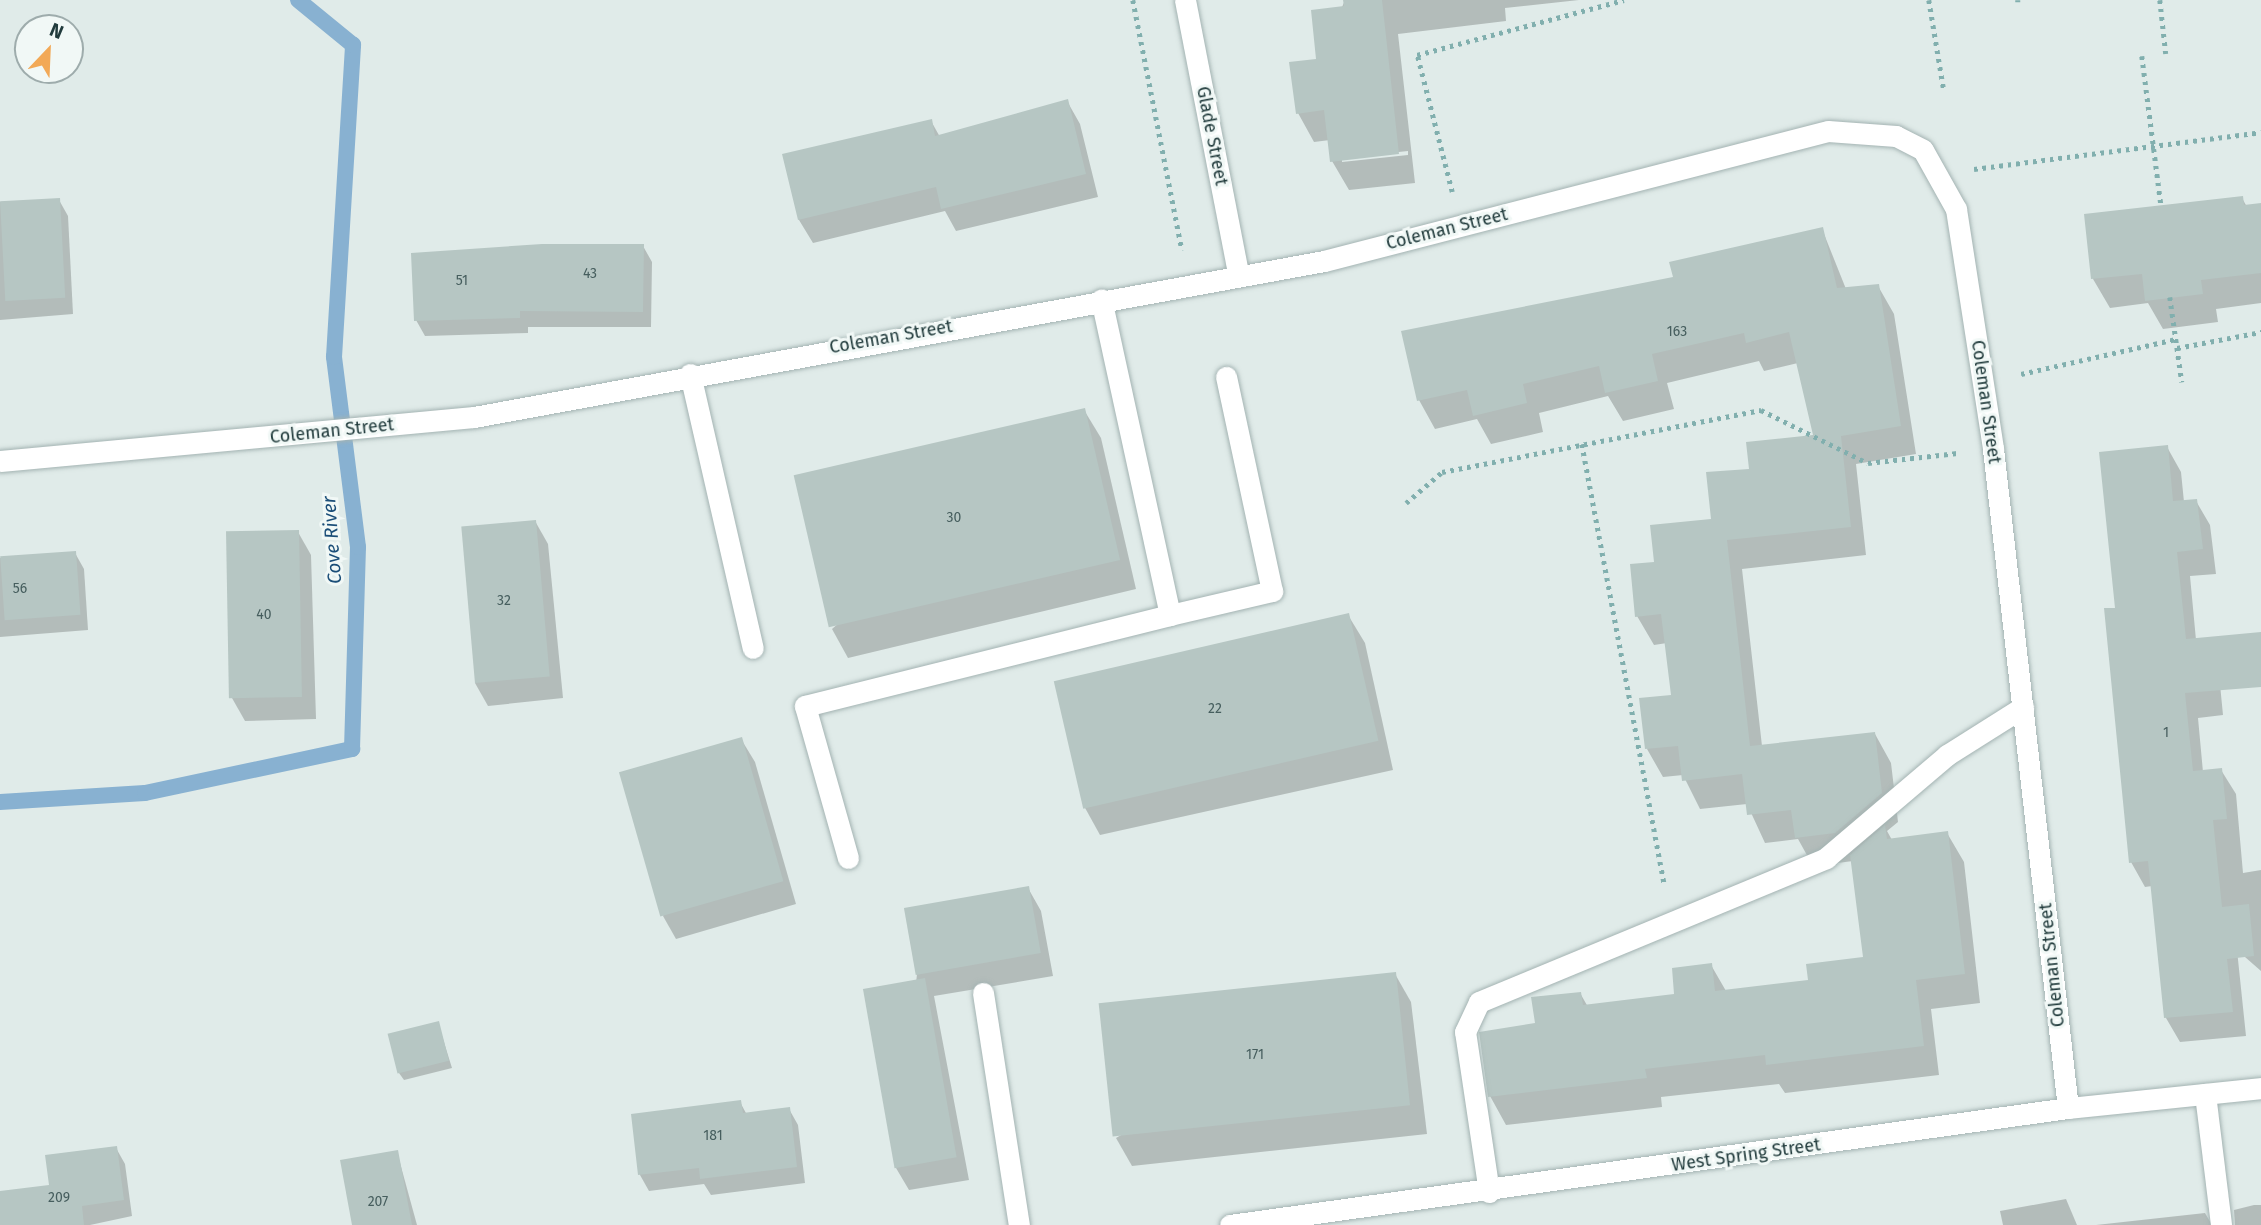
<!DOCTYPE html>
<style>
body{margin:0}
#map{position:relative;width:2261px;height:1225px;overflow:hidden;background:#e0ebe9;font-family:"Fira Sans",sans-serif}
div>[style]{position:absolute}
.shadow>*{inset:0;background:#0003}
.stream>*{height:16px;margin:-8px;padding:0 8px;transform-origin:8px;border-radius:8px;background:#88b1d1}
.building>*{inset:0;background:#b6c6c3;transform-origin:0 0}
.path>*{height:4.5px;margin-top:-2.25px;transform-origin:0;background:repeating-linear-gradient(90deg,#81afae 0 3.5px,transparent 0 8.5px)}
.roads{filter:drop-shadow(0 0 2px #a3b3b2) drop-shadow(0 0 2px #a3b3b2)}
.service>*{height:21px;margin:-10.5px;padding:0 10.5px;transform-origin:10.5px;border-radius:10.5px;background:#fff}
.minor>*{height:21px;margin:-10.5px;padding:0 10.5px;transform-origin:10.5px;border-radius:10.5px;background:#fff}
.secondary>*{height:21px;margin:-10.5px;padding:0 10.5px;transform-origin:10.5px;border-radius:10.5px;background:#fff}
span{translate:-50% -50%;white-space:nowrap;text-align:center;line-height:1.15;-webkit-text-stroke:6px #f1f8f6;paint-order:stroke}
.number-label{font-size:14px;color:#465e5e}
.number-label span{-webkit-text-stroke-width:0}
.street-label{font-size:18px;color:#213b3c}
.water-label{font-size:19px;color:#1b4e78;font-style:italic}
.north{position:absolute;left:14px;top:14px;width:70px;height:70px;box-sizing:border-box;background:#f1f8f6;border:2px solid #9eacac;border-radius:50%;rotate:23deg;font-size:19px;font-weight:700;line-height:28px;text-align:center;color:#213b3c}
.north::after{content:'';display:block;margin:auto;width:24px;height:32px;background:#f2a957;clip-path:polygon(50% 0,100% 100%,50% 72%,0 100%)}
</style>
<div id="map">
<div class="shadow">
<div style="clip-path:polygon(evenodd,1345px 0,1579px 0,1505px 8px,1506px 21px,1398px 34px,1415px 183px,1349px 190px,1332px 161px,1330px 140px,1314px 142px,1298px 113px,1345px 0,1408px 151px,1408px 155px,1342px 162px,1342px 158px,1408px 151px)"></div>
<div style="clip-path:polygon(1067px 101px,1080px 124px,1098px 197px,956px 231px,945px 211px,813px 243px,799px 220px,784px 155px,931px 121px,940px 137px)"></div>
<div style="clip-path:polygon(2242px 198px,2247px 207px,2261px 205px,2261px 303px,2216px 309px,2218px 322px,2163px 329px,2148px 303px,2110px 308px,2093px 279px,2086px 215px)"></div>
<div style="clip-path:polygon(59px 200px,68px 216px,73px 314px,0 320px,0 202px)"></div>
<div style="clip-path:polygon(1822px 229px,1846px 289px,1878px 286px,1894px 314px,1916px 454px,1856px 464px,1866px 555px,1742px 569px,1762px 746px,1875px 734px,1891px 763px,1898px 822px,1887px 831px,1892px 840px,1947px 833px,1964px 862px,1980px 1003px,1931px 1009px,1939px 1075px,1785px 1093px,1779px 1084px,1661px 1097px,1662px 1107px,1506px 1125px,1490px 1096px,1537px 1025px,1580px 993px,1588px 1007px,1676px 995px,1711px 965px,1726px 991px,1810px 982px,1865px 959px,1853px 861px,1813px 866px,1798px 839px,1765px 843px,1747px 804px,1700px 809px,1683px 775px,1663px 777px,1647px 749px,1673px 697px,1667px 643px,1654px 645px,1637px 616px,1656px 564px,1713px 520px,1751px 470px,1815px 436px,1798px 363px,1764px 371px,1759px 361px,1667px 383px,1674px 409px,1623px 421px,1608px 396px,1539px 413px,1543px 432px,1491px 444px,1477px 419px,1435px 429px,1419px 400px,1675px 278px)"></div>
<div style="clip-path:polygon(643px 246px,652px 262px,651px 327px,528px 327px,528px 333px,425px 336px,416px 320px)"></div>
<div style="clip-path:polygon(1084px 410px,1101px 438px,1136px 589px,848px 658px,832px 629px)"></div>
<div style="clip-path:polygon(2167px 447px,2181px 472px,2184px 502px,2196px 501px,2210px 525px,2216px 574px,2190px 576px,2196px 640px,2218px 664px,2223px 715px,2198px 718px,2203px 772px,2221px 770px,2236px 794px,2243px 873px,2261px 870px,2261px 971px,2237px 950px,2246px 1036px,2180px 1042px,2166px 1018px,2152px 886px,2145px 887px,2131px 862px,2117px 609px)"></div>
<div style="clip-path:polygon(535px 521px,548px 544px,563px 698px,488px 706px,475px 683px)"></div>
<div style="clip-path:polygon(298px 532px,311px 555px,316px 719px,245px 721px,232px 698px)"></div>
<div style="clip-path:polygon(75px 553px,84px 569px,88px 630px,0 637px,0 558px)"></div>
<div style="clip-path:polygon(1348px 615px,1365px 643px,1393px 770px,1100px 835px,1084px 806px)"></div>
<div style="clip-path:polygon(741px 739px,755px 762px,796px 904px,676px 939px,663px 916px)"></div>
<div style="clip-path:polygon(1028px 888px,1041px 911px,1053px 976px,934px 996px,969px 1180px,909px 1190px,896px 1168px,917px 974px)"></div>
<div style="clip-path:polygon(1395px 974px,1411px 1002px,1427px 1134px,1132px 1166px,1116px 1138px)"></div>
<div style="clip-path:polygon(438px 1023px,452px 1068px,404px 1080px,399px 1073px)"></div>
<div style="clip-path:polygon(740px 1102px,747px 1115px,789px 1109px,798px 1125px,805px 1183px,711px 1195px,704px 1184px,649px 1191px,640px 1175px,632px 1116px)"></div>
<div style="clip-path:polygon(116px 1148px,125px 1164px,132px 1216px,90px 1225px,0 1225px,0 1192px,51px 1186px)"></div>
<div style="clip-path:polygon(397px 1152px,417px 1225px,354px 1225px)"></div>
<div style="clip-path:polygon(2066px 1199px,2077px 1225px,2003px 1225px,2000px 1211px)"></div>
<div style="clip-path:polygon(2254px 1205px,2261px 1205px,2261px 1225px,2235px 1225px,2234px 1210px)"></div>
<div style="clip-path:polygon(2205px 1213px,2212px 1225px,2096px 1225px)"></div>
</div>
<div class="stream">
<div style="left:0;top:802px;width:145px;rotate:-3.6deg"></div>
<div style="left:145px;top:793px;width:212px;rotate:-12deg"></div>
<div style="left:352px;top:749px;width:202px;rotate:-88.3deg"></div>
<div style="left:358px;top:547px;width:192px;rotate:-97.2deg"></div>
<div style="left:334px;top:357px;width:313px;rotate:-86.5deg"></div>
<div style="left:353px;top:45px;width:71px;rotate:-140.7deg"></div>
</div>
<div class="building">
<div style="clip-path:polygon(1343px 0,1382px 0,1399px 154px,1330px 162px,1324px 110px,1296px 114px,1289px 62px,1316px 59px,1311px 10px,1344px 6px)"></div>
<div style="clip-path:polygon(1068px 99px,1086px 174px,941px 209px,936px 187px,798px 220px,782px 154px,932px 119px,935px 136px)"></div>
<div style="clip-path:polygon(2243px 196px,2244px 205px,2261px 203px,2261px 273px,2201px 280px,2203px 294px,2145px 301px,2142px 274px,2091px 279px,2084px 214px)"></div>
<div style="left:60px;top:198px;width:100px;height:60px;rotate:87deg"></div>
<div style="clip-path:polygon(1823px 227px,1837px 288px,1879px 284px,1901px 426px,1841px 436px,1851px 527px,1727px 540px,1750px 746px,1875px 732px,1882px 793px,1835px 833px,1795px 838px,1791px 810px,1747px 815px,1742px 774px,1682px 781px,1678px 746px,1645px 749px,1639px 698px,1671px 695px,1661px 614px,1635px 617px,1630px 564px,1654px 562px,1650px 525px,1711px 519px,1706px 472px,1749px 469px,1746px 442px,1813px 435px,1789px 332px,1746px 343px,1744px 333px,1652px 354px,1658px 381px,1605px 393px,1599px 366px,1523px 384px,1527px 403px,1473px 416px,1467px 390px,1417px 401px,1401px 331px,1673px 277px,1669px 262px)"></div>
<div style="clip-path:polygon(542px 244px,644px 244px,643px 312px,520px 311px,520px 318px,414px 321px,411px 253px)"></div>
<div style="left:1085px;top:408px;width:156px;height:299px;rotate:77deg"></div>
<div style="clip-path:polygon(2168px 445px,2173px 501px,2197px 499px,2203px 549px,2177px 552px,2186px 639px,2261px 632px,2261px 687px,2185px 693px,2193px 771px,2222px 768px,2227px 819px,2213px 820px,2222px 907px,2249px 904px,2254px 956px,2227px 959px,2233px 1012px,2164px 1018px,2148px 861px,2129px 863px,2104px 608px,2115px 608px,2099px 452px)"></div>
<div style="left:536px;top:520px;width:157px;height:75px;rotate:85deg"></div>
<div style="left:299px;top:530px;width:167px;height:73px;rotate:89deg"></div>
<div style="left:76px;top:551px;width:64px;height:76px;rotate:86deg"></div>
<div style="left:1349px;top:613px;width:131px;height:303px;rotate:77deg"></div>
<div style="left:742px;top:737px;width:150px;height:128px;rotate:74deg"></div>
<div style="clip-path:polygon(1885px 825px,1887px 839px,1948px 831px,1965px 974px,1916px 980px,1924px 1046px,1766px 1065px,1765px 1055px,1645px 1069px,1647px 1078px,1488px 1097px,1479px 1032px,1535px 1023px,1531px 997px,1581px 992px,1583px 1005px,1674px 994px,1672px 968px,1712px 963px,1715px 991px,1808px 980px,1806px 964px,1863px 957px,1850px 855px)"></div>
<div style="left:1029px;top:886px;width:68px;height:127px;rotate:80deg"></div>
<div style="left:1396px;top:972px;width:134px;height:299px;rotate:84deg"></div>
<div style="left:925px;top:978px;width:182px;height:63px;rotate:80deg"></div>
<div style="left:439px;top:1021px;width:41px;height:53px;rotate:76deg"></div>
<div style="clip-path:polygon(741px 1100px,743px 1113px,790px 1107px,797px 1167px,700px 1179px,699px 1168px,638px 1175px,631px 1114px)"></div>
<div style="clip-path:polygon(117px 1146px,124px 1200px,82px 1206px,84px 1225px,0 1225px,0 1191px,49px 1185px,45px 1155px)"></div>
<div style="clip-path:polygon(398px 1150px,412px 1225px,352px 1225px,340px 1160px)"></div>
</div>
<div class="path">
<div style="left:1133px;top:0;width:255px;rotate:78.9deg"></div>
<div style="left:1929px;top:0;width:92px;rotate:80.6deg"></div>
<div style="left:2018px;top:0;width:2px;rotate:90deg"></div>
<div style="left:2160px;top:0;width:54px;rotate:83.7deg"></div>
<div style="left:2142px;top:56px;width:150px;rotate:82.7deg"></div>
<div style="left:1974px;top:169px;width:289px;rotate:-7.3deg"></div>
<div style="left:1452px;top:192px;width:141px;rotate:-104.3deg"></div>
<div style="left:1417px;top:55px;width:214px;rotate:-14.9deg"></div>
<div style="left:2170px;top:297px;width:86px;rotate:82deg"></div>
<div style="left:2177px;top:348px;width:86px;rotate:-10.8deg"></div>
<div style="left:2021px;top:374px;width:159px;rotate:-12.7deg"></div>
<div style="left:1582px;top:444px;width:448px;rotate:79.4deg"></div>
<div style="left:1406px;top:503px;width:48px;rotate:-40.7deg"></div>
<div style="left:1442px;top:472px;width:325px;rotate:-11deg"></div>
<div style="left:1761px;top:410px;width:119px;rotate:26.4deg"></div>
<div style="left:1868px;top:463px;width:90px;rotate:-6.4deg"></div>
</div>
<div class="roads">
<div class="service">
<div style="left:690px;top:374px;width:281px;rotate:77.1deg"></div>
<div style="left:1170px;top:615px;width:105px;rotate:-13.2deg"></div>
<div style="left:1272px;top:591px;width:219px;rotate:-102.1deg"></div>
<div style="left:848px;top:858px;width:158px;rotate:-105.8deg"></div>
<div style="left:805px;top:706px;width:376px;rotate:-14deg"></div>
<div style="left:1170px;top:615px;width:323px;rotate:-102.3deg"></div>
<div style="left:983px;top:993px;width:235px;rotate:81.2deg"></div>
<div style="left:2205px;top:1094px;width:132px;rotate:83deg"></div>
<div style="left:1489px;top:1192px;width:162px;rotate:-98.5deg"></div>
<div style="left:1465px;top:1032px;width:33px;rotate:-65deg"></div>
<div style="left:1479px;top:1002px;width:376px;rotate:-22.5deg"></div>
<div style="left:1826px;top:858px;width:159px;rotate:-40.4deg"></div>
<div style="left:1947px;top:755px;width:90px;rotate:-32.3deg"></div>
</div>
<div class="minor">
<div style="left:1185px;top:0;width:277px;rotate:79deg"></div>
<div style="left:0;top:461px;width:476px;rotate:-5.3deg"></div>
<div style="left:474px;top:417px;width:864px;rotate:-10.4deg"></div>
<div style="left:1324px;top:261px;width:520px;rotate:-14.46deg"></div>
<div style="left:1828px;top:131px;width:68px;rotate:4.2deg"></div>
<div style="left:1896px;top:136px;width:30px;rotate:27deg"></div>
<div style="left:1923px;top:150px;width:68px;rotate:60.8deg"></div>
<div style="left:1956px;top:209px;width:243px;rotate:81.2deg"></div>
<div style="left:1993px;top:449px;width:663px;rotate:83.51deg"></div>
</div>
<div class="secondary">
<div style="left:1230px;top:1225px;width:846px;rotate:-7.95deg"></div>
<div style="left:2068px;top:1108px;width:194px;rotate:-5.9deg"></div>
</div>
</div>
<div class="number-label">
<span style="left:590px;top:274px">43</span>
<span style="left:462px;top:281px">51</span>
<span style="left:1677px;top:332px">163</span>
<span style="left:954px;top:518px">30</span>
<span style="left:20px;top:589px">56</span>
<span style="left:504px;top:601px">32</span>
<span style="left:264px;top:615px">40</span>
<span style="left:1215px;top:709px">22</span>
<span style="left:2166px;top:733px">1</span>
<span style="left:1255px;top:1055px">171</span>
<span style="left:713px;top:1136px">181</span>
<span style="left:59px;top:1198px">209</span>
<span style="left:378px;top:1202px">207</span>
</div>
<div class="street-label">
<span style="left:1212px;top:136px;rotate:79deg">Glade Street</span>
<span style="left:1447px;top:229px;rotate:-14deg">Coleman Street</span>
<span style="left:891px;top:337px;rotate:-10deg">Coleman Street</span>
<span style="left:1986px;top:402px;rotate:82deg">Coleman Street</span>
<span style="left:332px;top:431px;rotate:-6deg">Coleman Street</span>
<span style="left:2052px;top:965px;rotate:-96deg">Coleman Street</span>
<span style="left:1746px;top:1155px;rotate:-8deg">West Spring Street</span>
</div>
<div class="water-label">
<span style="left:332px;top:540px;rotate:-94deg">Cove River</span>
</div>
<div class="north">N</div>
</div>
